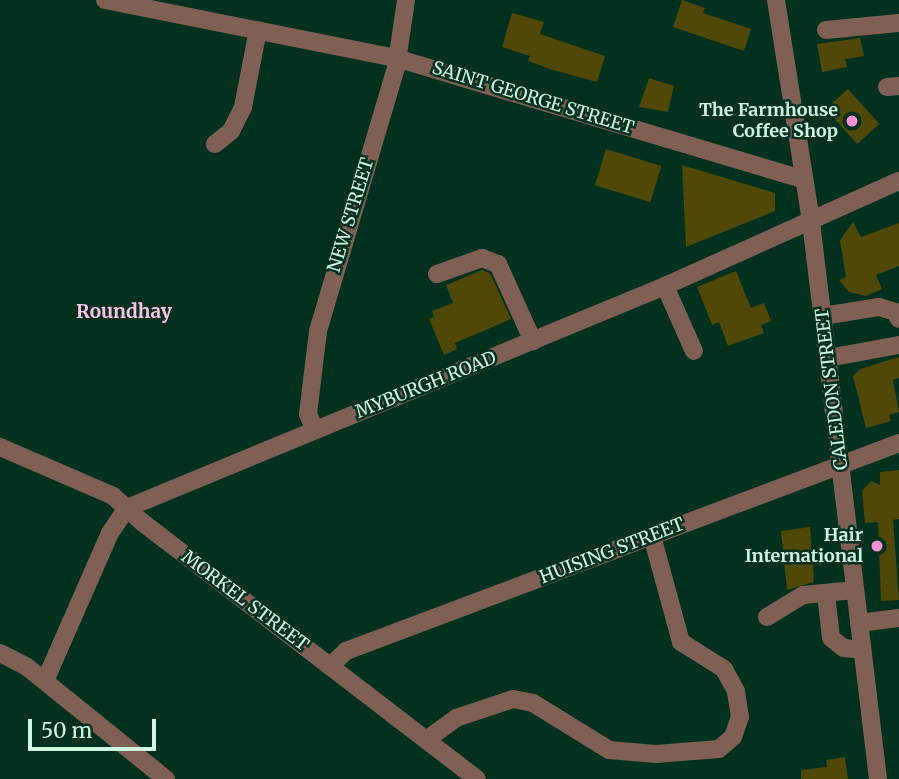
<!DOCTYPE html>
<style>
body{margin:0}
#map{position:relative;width:899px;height:779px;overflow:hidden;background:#02311f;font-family:Merriweather,serif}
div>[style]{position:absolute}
.building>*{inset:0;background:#504807;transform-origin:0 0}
.minor>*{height:18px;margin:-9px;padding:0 9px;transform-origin:9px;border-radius:9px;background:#806055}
.dots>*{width:19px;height:19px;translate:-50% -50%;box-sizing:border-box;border:4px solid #02311f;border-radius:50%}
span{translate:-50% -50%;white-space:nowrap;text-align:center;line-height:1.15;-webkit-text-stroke:5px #02311f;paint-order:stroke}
.street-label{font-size:18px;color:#d0f7e2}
.poi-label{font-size:18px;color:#d0f7e2;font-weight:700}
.right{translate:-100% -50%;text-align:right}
.neighbourhood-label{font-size:19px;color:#fdc3e7;font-weight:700}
.scale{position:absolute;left:28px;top:719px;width:128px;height:32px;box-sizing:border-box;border:4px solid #d0f7e2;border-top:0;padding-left:9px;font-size:21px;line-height:24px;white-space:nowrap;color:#d0f7e2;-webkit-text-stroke:5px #02311f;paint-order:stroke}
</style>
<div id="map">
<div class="building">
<div style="clip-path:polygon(682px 0,705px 8px,703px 13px,751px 29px,744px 51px,673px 27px)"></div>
<div style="clip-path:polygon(512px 13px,544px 22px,540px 34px,605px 56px,597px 82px,553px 70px,528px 61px,530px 56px,502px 47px)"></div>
<div style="clip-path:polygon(860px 38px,864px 56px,845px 59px,847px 67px,822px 72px,817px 44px)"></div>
<div style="clip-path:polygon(649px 78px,674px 86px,668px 112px,639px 107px)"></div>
<div style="left:848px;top:89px;width:47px;height:30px;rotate:48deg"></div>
<div style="left:606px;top:149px;width:58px;height:38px;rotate:17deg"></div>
<div style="clip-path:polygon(682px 165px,775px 193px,775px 211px,686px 247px)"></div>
<div style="clip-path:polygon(853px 222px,861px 237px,899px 223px,899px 266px,876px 275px,882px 289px,866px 296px,849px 292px,839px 280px,846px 277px,840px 240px)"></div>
<div style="clip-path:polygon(482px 270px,490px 273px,511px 319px,455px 343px,457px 349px,444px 355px,429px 319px,434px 317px,432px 311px,453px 303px,446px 285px)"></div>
<div style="clip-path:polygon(736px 271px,751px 308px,764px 303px,771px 321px,761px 325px,764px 333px,728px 346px,719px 322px,712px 325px,697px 287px)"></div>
<div style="clip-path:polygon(899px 357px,899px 378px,893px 380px,899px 412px,889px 415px,891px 421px,866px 428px,853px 376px,860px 369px)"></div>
<div style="clip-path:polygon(899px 470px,899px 519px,893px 520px,899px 600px,881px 601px,878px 522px,865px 523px,862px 491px,871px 481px,880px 485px,880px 472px)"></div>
<div style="clip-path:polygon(810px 527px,814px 582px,787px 590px,781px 531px)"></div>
<div style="clip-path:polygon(845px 757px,848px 779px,801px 779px,801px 770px,827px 767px,826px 760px)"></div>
</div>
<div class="minor">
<div style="left:105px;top:0;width:297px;rotate:11.3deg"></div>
<div style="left:396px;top:58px;width:426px;rotate:16.6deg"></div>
<div style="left:776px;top:0;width:225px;rotate:81deg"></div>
<div style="left:811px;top:222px;width:561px;rotate:83.14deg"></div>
<div style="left:826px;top:30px;width:73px;rotate:-5.5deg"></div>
<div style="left:887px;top:87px;width:12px;rotate:-5deg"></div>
<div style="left:215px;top:144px;width:21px;rotate:-39deg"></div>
<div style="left:231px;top:131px;width:27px;rotate:-63deg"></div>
<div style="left:243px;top:107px;width:78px;rotate:-79deg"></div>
<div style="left:437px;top:274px;width:48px;rotate:-19.6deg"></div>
<div style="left:482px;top:258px;width:17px;rotate:21deg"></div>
<div style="left:498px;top:264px;width:85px;rotate:65.6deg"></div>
<div style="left:665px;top:286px;width:71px;rotate:66deg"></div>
<div style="left:823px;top:316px;width:57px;rotate:-9.1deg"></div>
<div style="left:879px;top:307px;width:17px;rotate:17deg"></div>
<div style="left:895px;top:312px;width:8px;rotate:60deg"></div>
<div style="left:828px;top:358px;width:72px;rotate:-10.4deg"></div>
<div style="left:315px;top:430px;width:17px;rotate:-114deg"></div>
<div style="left:308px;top:414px;width:84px;rotate:-83.1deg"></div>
<div style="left:318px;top:331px;width:274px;rotate:-73.5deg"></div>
<div style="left:396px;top:68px;width:69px;rotate:-81.6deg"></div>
<div style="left:0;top:447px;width:123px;rotate:23.4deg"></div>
<div style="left:113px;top:496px;width:39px;rotate:42deg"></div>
<div style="left:142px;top:522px;width:422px;rotate:37.5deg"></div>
<div style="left:826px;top:594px;width:44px;rotate:83.5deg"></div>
<div style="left:831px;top:638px;width:16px;rotate:38deg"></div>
<div style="left:844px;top:648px;width:18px;rotate:6deg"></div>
<div style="left:767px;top:617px;width:42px;rotate:-31.4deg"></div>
<div style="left:803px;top:595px;width:52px;rotate:-5.5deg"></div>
<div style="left:859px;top:623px;width:40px;rotate:-7.1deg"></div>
<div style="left:0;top:653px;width:30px;rotate:27deg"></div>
<div style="left:27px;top:667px;width:179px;rotate:38.9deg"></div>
<div style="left:330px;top:666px;width:22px;rotate:-43deg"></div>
<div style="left:346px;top:651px;width:591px;rotate:-20.61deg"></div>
<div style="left:45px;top:681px;width:162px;rotate:-66.3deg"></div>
<div style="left:110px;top:533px;width:30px;rotate:-56deg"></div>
<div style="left:127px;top:508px;width:582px;rotate:-22.42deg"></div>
<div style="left:665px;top:286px;width:256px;rotate:-24.2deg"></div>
<div style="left:426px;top:740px;width:37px;rotate:-36deg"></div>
<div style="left:456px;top:718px;width:60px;rotate:-18.4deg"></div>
<div style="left:513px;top:699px;width:20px;rotate:11deg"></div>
<div style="left:533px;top:703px;width:89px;rotate:31.7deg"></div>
<div style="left:609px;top:750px;width:47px;rotate:4.9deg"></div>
<div style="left:656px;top:754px;width:63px;rotate:-4.5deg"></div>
<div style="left:719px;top:749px;width:18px;rotate:-41deg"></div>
<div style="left:733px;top:737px;width:21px;rotate:-71deg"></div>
<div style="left:740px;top:717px;width:26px;rotate:-99deg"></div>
<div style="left:736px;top:691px;width:25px;rotate:-119deg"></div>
<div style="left:724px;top:669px;width:51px;rotate:-147.9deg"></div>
<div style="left:681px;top:642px;width:110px;rotate:-105.3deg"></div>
</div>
<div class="dots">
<div style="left:852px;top:121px;background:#f591d2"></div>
<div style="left:877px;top:546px;background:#f591d2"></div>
</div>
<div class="street-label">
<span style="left:533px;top:98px;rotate:17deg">SAINT GEORGE STREET</span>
<span style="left:351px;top:215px;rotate:-73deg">NEW STREET</span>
<span style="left:426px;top:385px;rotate:-22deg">MYBURGH ROAD</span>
<span style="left:832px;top:389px;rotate:-97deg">CALEDON STREET</span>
<span style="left:612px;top:551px;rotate:-21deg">HUISING STREET</span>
<span style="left:245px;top:601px;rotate:37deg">MORKEL STREET</span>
</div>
<div class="poi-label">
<span class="right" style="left:838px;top:121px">The Farmhouse<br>Coffee Shop</span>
<span class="right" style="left:863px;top:546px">Hair<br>International</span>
</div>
<div class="neighbourhood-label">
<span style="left:124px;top:312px">Roundhay</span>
</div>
<div class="scale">50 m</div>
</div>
